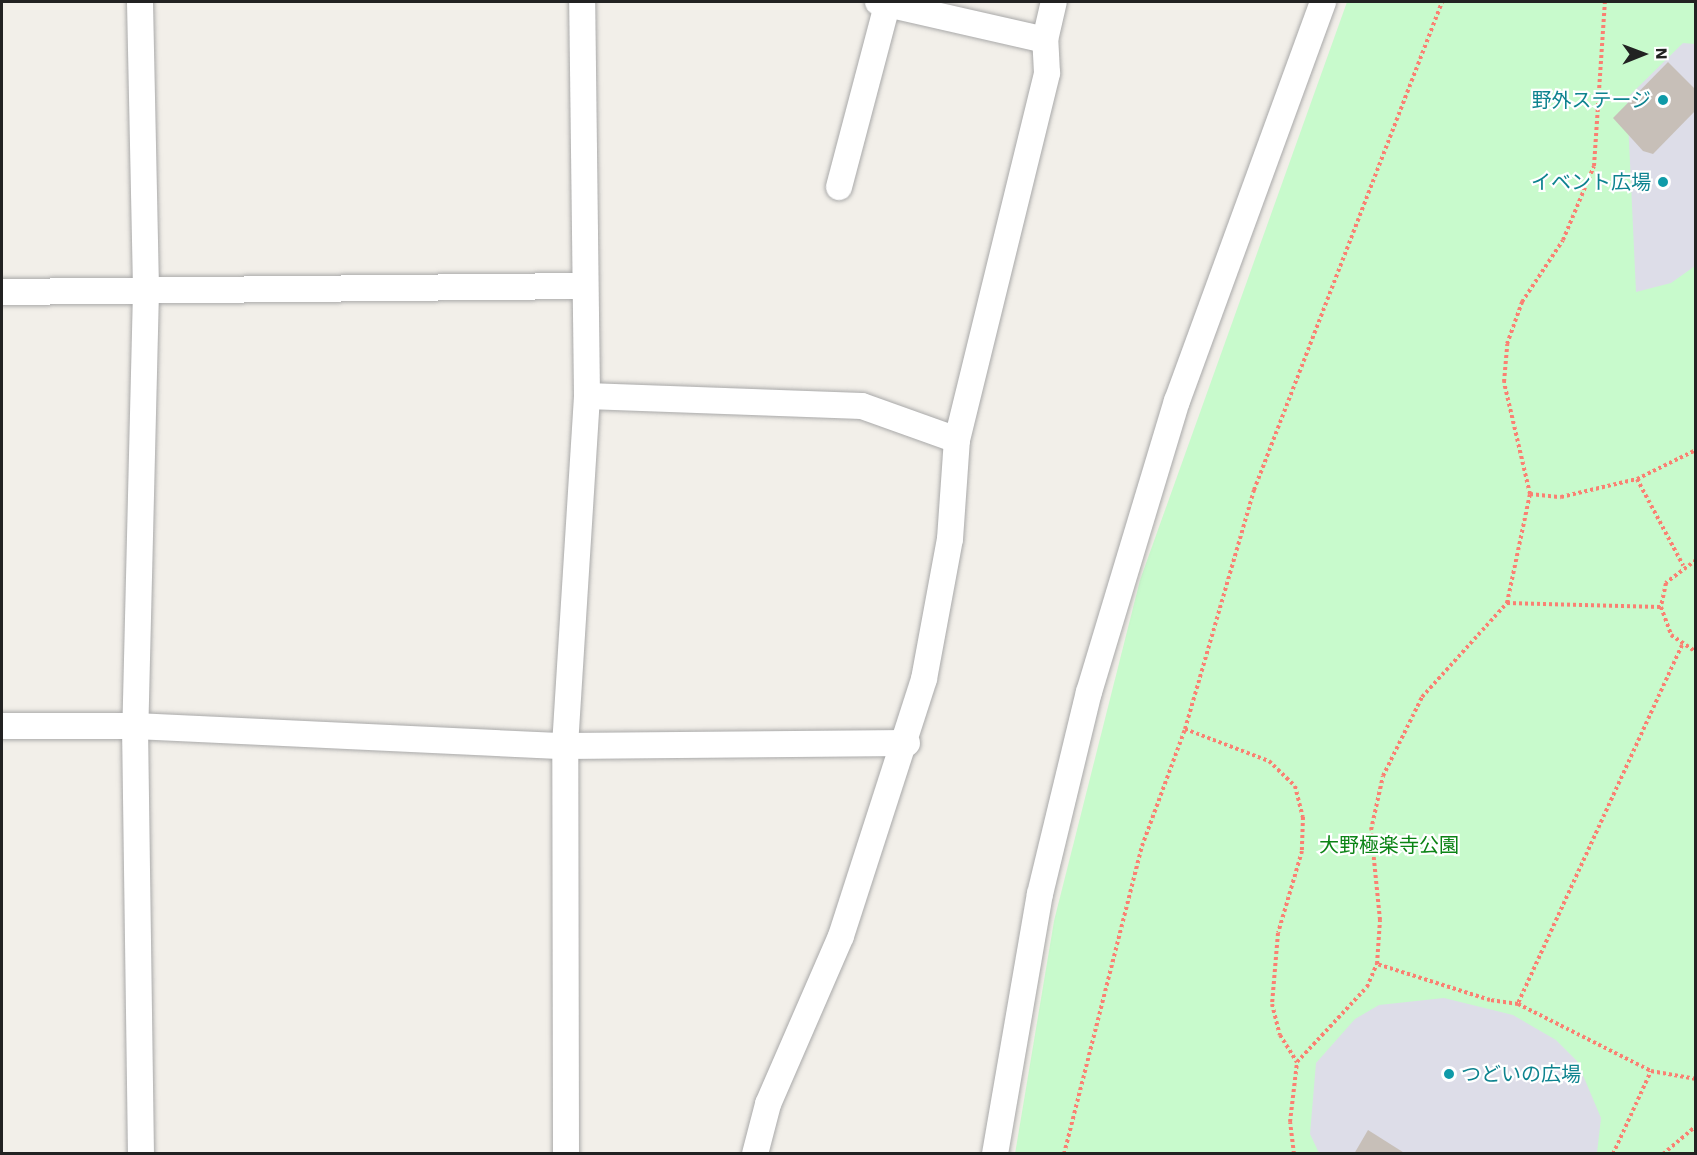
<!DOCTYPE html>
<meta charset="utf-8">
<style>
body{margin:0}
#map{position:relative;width:1697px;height:1155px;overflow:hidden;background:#f2efe9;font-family:"Work Sans","Noto Sans JP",sans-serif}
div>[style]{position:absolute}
.park>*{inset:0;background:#c8facc}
.plaza>*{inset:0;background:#dddde8}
.building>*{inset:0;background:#c7bfb8}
.path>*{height:4px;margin-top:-2px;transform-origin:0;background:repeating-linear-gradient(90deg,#fa8072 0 3px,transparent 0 6px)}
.roads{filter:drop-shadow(0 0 2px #a9a9a9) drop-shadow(0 0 2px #a9a9a9)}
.minor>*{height:26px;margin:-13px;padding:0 13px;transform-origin:13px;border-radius:13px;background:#fff}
.dots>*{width:16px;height:16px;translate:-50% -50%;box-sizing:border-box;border:3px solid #fff;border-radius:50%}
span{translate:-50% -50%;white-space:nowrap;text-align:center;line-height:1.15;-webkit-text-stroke:4.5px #fff;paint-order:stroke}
.culture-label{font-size:20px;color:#0d838f}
.right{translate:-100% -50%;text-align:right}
.left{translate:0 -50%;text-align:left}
.park-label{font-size:20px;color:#0c8416}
.frame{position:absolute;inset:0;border:3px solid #222;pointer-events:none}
.north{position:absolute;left:1613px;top:24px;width:60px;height:60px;-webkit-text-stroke:4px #fff;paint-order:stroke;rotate:89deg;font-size:16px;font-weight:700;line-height:24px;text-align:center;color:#222}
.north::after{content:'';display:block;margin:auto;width:21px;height:27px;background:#222;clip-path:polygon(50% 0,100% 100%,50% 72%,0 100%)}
</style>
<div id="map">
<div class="park">
<div style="clip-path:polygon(1347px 2px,1695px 2px,1695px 1153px,1015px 1154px,1054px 921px,1140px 580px)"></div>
</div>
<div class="plaza">
<div style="clip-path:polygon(1683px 43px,1695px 44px,1695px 266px,1671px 283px,1636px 292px,1627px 98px)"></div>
<div style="clip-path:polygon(1444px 998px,1513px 1015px,1556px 1040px,1577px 1061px,1601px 1118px,1597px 1153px,1319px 1153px,1310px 1134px,1316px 1063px,1355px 1019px,1379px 1005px)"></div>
</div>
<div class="building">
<div style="clip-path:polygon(1668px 62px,1696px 90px,1696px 110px,1653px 154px,1643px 151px,1613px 118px)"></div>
<div style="clip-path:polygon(1368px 1130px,1406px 1154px,1354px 1154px)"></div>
</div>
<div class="path">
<div style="left:1637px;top:479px;width:98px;rotate:61.9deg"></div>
<div style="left:1530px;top:494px;width:31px;rotate:6deg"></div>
<div style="left:1561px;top:497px;width:78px;rotate:-13.3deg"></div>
<div style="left:1637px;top:479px;width:66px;rotate:-26.2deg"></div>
<div style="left:1696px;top:560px;width:38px;rotate:143deg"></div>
<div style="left:1666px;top:583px;width:25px;rotate:102deg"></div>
<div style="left:1661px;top:607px;width:30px;rotate:70deg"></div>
<div style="left:1671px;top:635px;width:30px;rotate:34deg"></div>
<div style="left:1507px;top:603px;width:111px;rotate:-78.1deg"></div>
<div style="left:1530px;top:494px;width:115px;rotate:-103.1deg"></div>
<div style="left:1504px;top:382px;width:38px;rotate:-85deg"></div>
<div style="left:1507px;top:344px;width:45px;rotate:-70.3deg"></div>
<div style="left:1522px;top:302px;width:74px;rotate:-56.5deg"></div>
<div style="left:1563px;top:240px;width:80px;rotate:-67.3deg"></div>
<div style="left:1594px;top:166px;width:164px;rotate:-86.2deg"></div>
<div style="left:1682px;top:645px;width:395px;rotate:114.6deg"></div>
<div style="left:1518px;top:1004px;width:149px;rotate:26.7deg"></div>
<div style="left:1651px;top:1071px;width:46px;rotate:10.1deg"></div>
<div style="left:1185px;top:729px;width:90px;rotate:20.9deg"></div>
<div style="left:1269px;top:761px;width:36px;rotate:44deg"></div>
<div style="left:1295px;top:786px;width:32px;rotate:76deg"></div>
<div style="left:1303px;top:817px;width:34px;rotate:92deg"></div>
<div style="left:1302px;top:851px;width:85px;rotate:106.3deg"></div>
<div style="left:1278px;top:933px;width:71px;rotate:94.8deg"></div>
<div style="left:1272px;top:1004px;width:32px;rotate:76deg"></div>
<div style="left:1280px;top:1035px;width:32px;rotate:58deg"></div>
<div style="left:1518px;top:1004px;width:28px;rotate:-172deg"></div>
<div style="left:1490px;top:1000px;width:119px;rotate:-162.3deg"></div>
<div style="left:1377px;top:964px;width:44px;rotate:-86.1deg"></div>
<div style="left:1380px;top:920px;width:90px;rotate:-95.7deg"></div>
<div style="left:1371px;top:830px;width:55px;rotate:-77.5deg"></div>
<div style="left:1383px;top:776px;width:88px;rotate:-63.7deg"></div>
<div style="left:1422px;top:697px;width:127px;rotate:-47.9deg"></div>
<div style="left:1507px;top:603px;width:154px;rotate:1.5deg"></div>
<div style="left:1064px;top:1154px;width:318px;rotate:-75.8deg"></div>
<div style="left:1142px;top:846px;width:125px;rotate:-69.8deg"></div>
<div style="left:1185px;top:729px;width:249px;rotate:-73.9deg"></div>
<div style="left:1254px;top:490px;width:523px;rotate:-68.93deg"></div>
<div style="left:1294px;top:1154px;width:32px;rotate:-97deg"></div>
<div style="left:1290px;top:1122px;width:60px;rotate:-83.3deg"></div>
<div style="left:1297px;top:1062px;width:103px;rotate:-47deg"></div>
<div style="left:1367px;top:987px;width:25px;rotate:-67deg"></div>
<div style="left:1613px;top:1154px;width:91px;rotate:-65.4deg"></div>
<div style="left:1663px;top:1154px;width:43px;rotate:-40.3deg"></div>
</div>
<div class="roads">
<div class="minor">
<div style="left:140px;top:2px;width:289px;rotate:88.8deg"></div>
<div style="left:146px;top:291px;width:435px;rotate:91.4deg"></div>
<div style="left:135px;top:726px;width:428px;rotate:89.2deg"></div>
<div style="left:878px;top:2px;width:171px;rotate:12.8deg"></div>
<div style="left:839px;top:187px;width:191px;rotate:-75.2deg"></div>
<div style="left:2px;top:292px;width:583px;rotate:-0.59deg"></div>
<div style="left:587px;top:396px;width:275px;rotate:2.1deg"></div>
<div style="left:862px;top:406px;width:101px;rotate:19.7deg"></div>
<div style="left:2px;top:726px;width:133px"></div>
<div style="left:135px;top:726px;width:430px;rotate:2.7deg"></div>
<div style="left:565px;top:746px;width:342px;rotate:-0.5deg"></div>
<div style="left:566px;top:1154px;width:408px;rotate:-90.1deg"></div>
<div style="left:565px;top:746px;width:351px;rotate:-86.4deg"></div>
<div style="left:587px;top:396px;width:394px;rotate:-90.7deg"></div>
<div style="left:755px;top:1154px;width:52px;rotate:-75.4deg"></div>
<div style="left:768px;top:1104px;width:183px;rotate:-66.5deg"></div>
<div style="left:841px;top:936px;width:270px;rotate:-72.1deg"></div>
<div style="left:924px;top:679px;width:142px;rotate:-79.5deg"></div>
<div style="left:950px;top:539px;width:99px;rotate:-86deg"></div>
<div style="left:957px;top:440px;width:378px;rotate:-76.2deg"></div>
<div style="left:1047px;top:73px;width:33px;rotate:-93deg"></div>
<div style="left:1045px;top:40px;width:39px;rotate:-77deg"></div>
<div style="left:995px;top:1154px;width:264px;rotate:-80.2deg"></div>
<div style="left:1040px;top:894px;width:208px;rotate:-76.4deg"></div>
<div style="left:1089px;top:692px;width:304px;rotate:-73.2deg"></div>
<div style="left:1177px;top:401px;width:425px;rotate:-69.9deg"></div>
</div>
</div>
<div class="dots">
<div style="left:1663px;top:100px;background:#0f9aa8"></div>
<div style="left:1663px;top:182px;background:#0f9aa8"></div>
<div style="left:1449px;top:1074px;background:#0f9aa8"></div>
</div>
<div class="culture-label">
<span class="right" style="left:1651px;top:100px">野外ステージ</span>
<span class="right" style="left:1651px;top:182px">イベント広場</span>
<span class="left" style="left:1461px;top:1074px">つどいの広場</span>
</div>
<div class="park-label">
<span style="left:1389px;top:845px">大野極楽寺公園</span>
</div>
<div class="frame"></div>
<div class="north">N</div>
</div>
